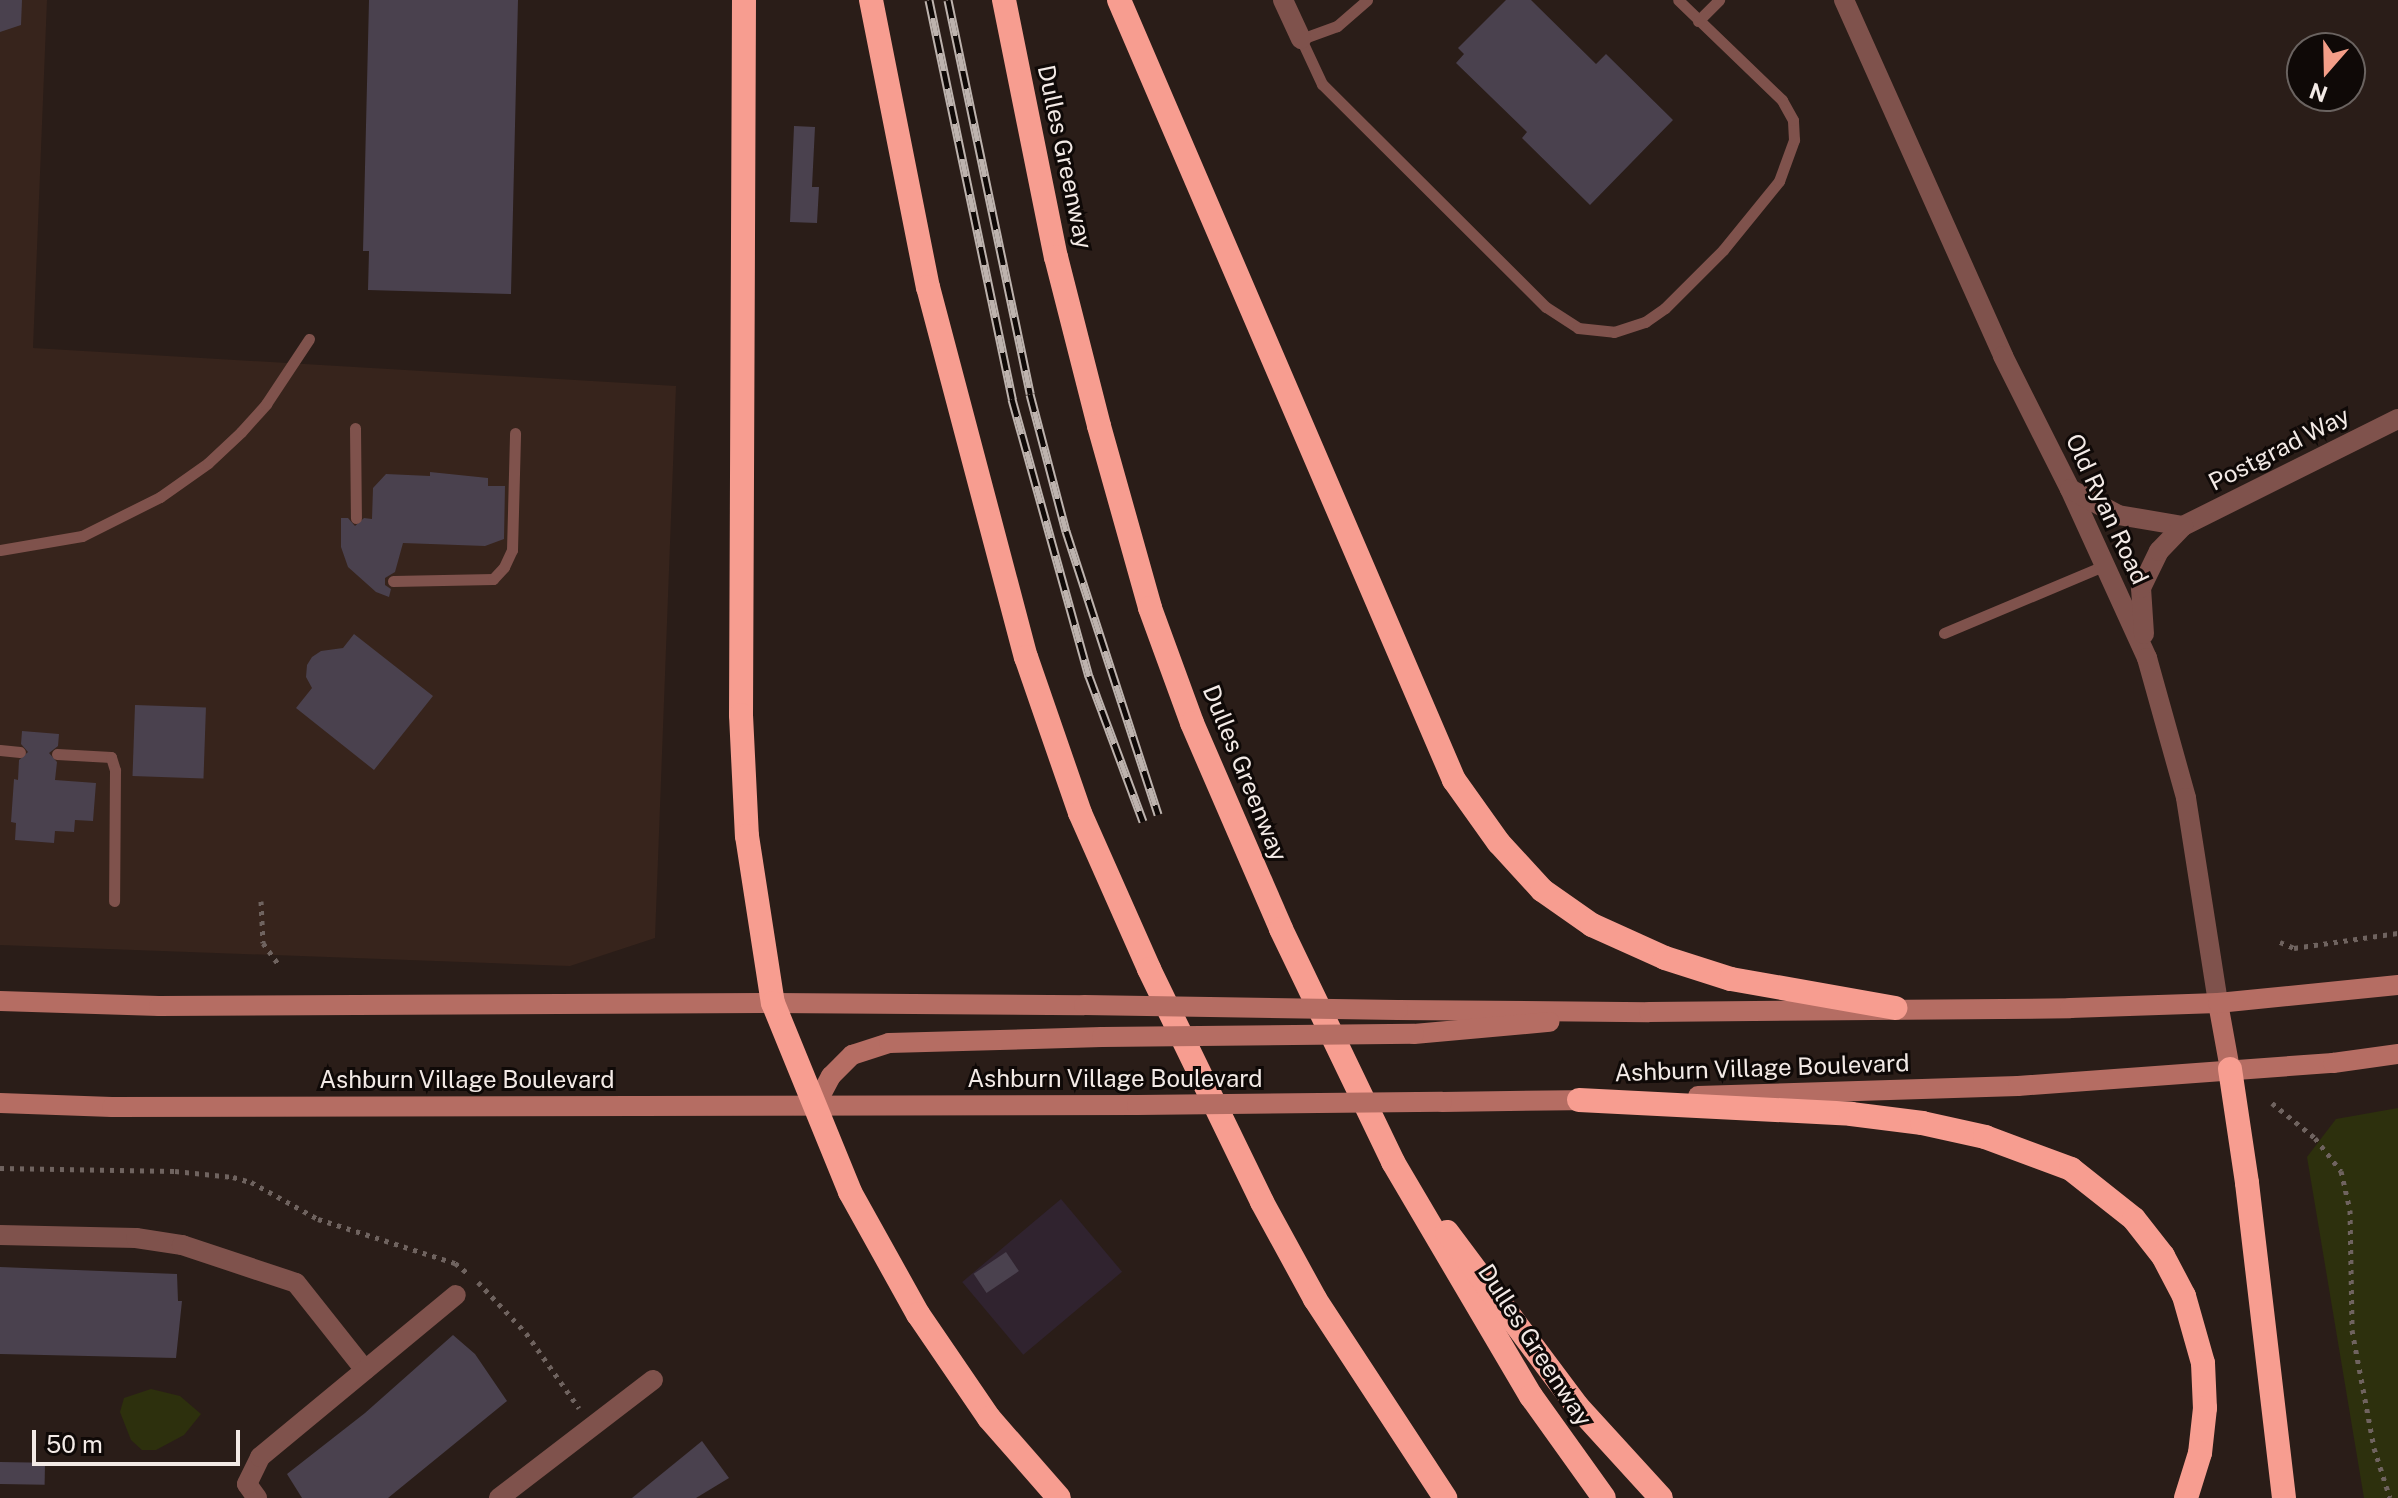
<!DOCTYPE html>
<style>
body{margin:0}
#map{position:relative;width:2398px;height:1498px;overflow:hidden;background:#2a1d18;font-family:"Public Sans",sans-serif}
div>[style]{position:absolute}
.built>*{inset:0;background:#37241c}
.industrial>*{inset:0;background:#30232f;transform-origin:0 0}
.green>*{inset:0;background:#2d300d}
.building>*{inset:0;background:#4a414e;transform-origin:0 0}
.path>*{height:5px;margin-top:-2.5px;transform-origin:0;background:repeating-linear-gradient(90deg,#6f635f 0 4px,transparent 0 10px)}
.service>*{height:11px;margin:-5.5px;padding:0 5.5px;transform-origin:5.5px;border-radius:5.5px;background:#7f524c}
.minor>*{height:20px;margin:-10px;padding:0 10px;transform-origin:10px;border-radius:10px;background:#7f524c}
.tertiary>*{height:20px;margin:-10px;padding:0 10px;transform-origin:10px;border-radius:10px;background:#7f524c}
.secondary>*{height:20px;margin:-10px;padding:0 10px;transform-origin:10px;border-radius:10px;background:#b56d63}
.motorway>*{height:24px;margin:-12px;padding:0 12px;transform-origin:12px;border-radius:12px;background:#f79d90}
.rail>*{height:9px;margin-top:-4.5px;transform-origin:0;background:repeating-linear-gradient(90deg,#0f0907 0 18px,#bdb3ae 0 36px);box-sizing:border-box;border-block:2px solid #bdb3ae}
.secondary-bridge>*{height:20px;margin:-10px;padding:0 10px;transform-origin:10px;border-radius:10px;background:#b56d63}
span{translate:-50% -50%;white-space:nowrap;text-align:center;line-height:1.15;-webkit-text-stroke:6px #0f0907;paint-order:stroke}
.street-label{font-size:24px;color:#f3eae6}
.north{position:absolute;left:2286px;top:32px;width:80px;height:80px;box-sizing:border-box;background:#0f0907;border:2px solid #6a6360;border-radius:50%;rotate:200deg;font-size:22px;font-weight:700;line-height:32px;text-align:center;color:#f3eae6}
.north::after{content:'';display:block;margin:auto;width:28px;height:36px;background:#f49e88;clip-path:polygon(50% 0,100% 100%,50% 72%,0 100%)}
.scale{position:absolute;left:32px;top:1430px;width:208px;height:36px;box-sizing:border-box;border:4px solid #f3eae6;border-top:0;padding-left:10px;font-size:24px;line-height:28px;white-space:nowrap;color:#f3eae6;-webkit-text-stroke:6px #0f0907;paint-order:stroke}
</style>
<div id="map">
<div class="built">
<div style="clip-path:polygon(0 0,47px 0,33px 348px,676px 386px,655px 938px,570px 966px,0 945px)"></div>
</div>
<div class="industrial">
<div style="left:1061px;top:1199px;width:95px;height:129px;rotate:50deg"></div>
</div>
<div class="green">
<div style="clip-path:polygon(2398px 1108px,2398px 1498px,2364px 1498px,2307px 1157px,2336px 1119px)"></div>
<div style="clip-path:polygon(151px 1389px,180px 1396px,201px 1414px,184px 1435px,156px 1450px,142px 1450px,131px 1440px,120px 1412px,124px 1398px)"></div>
</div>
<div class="building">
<div style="clip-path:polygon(0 0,22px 0,21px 25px,0 32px)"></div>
<div style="clip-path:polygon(369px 0,518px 0,511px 294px,368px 290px,369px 251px,363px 251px)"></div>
<div style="clip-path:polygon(1506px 0,1531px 0,1596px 64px,1606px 54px,1673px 120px,1590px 205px,1522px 138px,1527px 132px,1456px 63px,1464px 54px,1458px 48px)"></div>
<div style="clip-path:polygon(794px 126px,815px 127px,812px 187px,819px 187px,817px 223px,790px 222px)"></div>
<div style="clip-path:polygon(430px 472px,488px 478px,488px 486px,505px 486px,504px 539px,485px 546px,403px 543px,395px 572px,385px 578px,385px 585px,391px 589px,389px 597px,376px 592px,348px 567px,341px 547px,341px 518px,348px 518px,355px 526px,364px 518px,372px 519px,373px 488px,386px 474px,430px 476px)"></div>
<div style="clip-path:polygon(354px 634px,433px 696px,374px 770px,296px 708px,312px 688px,306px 677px,307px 665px,312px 657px,321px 651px,343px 648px)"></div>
<div style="left:135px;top:705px;width:71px;height:71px;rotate:2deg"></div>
<div style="clip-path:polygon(22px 731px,59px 734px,58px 746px,49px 753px,57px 762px,55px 780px,96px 783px,93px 821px,75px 820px,74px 832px,55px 831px,54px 843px,15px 840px,16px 823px,11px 822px,14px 779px,18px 780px,19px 760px,28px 752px,21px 744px)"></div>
<div style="left:1006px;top:1252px;width:23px;height:39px;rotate:56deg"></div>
<div style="clip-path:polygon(0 1267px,177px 1274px,178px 1301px,182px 1301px,176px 1358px,0 1354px)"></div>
<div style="clip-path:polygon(453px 1335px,475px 1354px,507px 1401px,388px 1498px,302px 1498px,287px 1474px,365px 1413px)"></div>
<div style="clip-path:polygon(702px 1441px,729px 1478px,696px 1498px,632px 1498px)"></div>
<div style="left:0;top:1462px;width:45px;height:22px;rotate:1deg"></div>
</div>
<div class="path">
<div style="left:261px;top:901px;width:42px;rotate:87.3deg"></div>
<div style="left:263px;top:943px;width:29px;rotate:54deg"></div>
<div style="left:2280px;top:942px;width:15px;rotate:23deg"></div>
<div style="left:2294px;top:948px;width:105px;rotate:-8.2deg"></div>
<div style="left:2272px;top:1103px;width:55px;rotate:39.1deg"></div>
<div style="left:2315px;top:1138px;width:42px;rotate:51.8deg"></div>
<div style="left:2341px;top:1171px;width:40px;rotate:77deg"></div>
<div style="left:2350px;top:1210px;width:120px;rotate:89deg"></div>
<div style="left:2352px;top:1330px;width:120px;rotate:79.4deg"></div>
<div style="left:2374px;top:1448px;width:52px;rotate:72.3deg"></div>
<div style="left:0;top:1168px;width:175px;rotate:1deg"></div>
<div style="left:175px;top:1171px;width:58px;rotate:5.9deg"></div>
<div style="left:233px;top:1177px;width:19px;rotate:16deg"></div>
<div style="left:251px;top:1182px;width:77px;rotate:28.9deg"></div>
<div style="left:318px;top:1219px;width:144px;rotate:17.8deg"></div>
<div style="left:455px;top:1263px;width:19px;rotate:39deg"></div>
<div style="left:478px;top:1282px;width:70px;rotate:46.7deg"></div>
<div style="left:526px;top:1333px;width:92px;rotate:54.8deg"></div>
</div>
<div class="service">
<div style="left:1367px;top:0;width:40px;rotate:139deg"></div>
<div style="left:1337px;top:26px;width:38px;rotate:160deg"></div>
<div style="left:1301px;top:39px;width:50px;rotate:65deg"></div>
<div style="left:1322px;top:84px;width:316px;rotate:44.9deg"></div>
<div style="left:1546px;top:307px;width:38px;rotate:33deg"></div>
<div style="left:1578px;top:328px;width:36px;rotate:6deg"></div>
<div style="left:1614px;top:332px;width:33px;rotate:-18deg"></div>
<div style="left:1645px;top:322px;width:24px;rotate:-35deg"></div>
<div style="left:1665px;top:308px;width:82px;rotate:-45deg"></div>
<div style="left:1723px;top:250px;width:89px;rotate:-50.9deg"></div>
<div style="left:1779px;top:181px;width:44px;rotate:-69.9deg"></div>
<div style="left:1794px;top:140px;width:20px;rotate:-93deg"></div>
<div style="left:1793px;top:120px;width:23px;rotate:-119deg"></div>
<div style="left:1782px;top:100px;width:144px;rotate:-136.1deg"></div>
<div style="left:1698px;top:21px;width:30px;rotate:-45deg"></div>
<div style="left:355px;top:428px;width:90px;rotate:89.4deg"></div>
<div style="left:0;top:550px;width:83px;rotate:-9.7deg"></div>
<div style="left:82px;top:536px;width:87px;rotate:-26.6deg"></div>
<div style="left:160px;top:497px;width:59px;rotate:-35.3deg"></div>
<div style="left:208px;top:463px;width:45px;rotate:-43.2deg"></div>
<div style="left:241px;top:432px;width:38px;rotate:-48deg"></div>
<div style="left:266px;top:404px;width:78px;rotate:-56.5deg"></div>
<div style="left:393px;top:581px;width:100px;rotate:-1.1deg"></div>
<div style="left:493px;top:579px;width:16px;rotate:-47deg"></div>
<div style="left:504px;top:567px;width:19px;rotate:-65deg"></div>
<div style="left:512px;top:550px;width:117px;rotate:-88.5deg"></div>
<div style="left:1944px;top:633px;width:176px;rotate:-22.8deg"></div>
<div style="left:0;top:750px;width:20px;rotate:6deg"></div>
<div style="left:57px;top:754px;width:54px;rotate:3.2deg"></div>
<div style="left:111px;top:757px;width:14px;rotate:73deg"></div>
<div style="left:115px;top:770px;width:131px;rotate:90.4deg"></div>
</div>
<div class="minor">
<div style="left:1283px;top:0;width:43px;rotate:65.2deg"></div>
<div style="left:2183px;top:526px;width:240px;rotate:-26.5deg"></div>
<div style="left:0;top:1235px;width:136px;rotate:1.3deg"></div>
<div style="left:136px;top:1238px;width:47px;rotate:8.7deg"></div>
<div style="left:182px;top:1245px;width:120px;rotate:18.4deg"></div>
<div style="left:296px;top:1283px;width:111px;rotate:51.6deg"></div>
<div style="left:257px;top:1498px;width:17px;rotate:-126deg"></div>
<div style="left:247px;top:1484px;width:30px;rotate:-64deg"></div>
<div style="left:260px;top:1457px;width:254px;rotate:-39.6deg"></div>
<div style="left:499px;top:1498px;width:194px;rotate:-37.5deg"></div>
</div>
<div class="tertiary">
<div style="left:1844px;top:0;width:390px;rotate:65.9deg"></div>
<div style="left:2003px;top:356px;width:149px;rotate:63.3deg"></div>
<div style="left:2070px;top:489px;width:186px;rotate:65.5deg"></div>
<div style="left:2147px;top:658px;width:145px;rotate:74.4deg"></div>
<div style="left:2186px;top:798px;width:207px;rotate:81.1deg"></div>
<div style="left:2070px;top:489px;width:55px;rotate:28.4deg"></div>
<div style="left:2118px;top:515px;width:66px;rotate:9.6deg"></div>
<div style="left:2144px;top:634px;width:46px;rotate:-93.7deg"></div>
<div style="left:2141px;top:588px;width:41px;rotate:-64.1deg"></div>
<div style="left:2159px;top:551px;width:35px;rotate:-46deg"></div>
</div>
<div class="secondary">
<div style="left:0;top:1001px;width:159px;rotate:1.8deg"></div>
<div style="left:159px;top:1006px;width:614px;rotate:-0.28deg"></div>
<div style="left:773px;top:1003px;width:311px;rotate:0.4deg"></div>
<div style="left:2218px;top:1003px;width:67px;rotate:79.7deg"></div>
<div style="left:1398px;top:1010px;width:251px;rotate:0.5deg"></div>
<div style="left:1649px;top:1012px;width:421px;rotate:-0.5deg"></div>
<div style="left:2070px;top:1008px;width:148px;rotate:-1.9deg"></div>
<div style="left:2218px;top:1003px;width:181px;rotate:-5.7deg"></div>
<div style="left:1414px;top:1034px;width:136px;rotate:-5.1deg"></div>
<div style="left:1698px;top:1096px;width:320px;rotate:-1.8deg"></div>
<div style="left:2018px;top:1086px;width:316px;rotate:-4.2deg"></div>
<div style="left:2333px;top:1063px;width:66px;rotate:-7.9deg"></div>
<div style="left:1442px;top:1102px;width:152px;rotate:-0.8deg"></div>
<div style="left:0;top:1103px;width:112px;rotate:2deg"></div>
<div style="left:112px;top:1107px;width:1025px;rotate:-0.11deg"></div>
<div style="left:815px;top:1106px;width:34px;rotate:-62deg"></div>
<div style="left:831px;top:1076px;width:30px;rotate:-45deg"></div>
<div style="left:852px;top:1055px;width:39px;rotate:-18deg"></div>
<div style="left:889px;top:1043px;width:213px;rotate:-1.6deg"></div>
</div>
<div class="motorway">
<div style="left:744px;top:0;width:715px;rotate:90.24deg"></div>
<div style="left:741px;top:715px;width:121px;rotate:87.2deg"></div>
<div style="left:747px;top:836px;width:169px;rotate:81.2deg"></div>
<div style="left:773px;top:1003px;width:204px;rotate:67.8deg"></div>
<div style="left:850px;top:1192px;width:140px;rotate:60.9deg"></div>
<div style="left:918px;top:1314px;width:126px;rotate:55.7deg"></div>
<div style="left:989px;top:1418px;width:106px;rotate:48.8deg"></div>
<div style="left:871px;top:0;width:293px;rotate:78.8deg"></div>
<div style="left:928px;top:287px;width:383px;rotate:75.2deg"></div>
<div style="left:1026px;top:657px;width:165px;rotate:70.9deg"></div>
<div style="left:1080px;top:813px;width:171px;rotate:66.1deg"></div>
<div style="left:1149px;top:969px;width:259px;rotate:64.1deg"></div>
<div style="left:1262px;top:1202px;width:111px;rotate:61.3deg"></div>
<div style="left:1315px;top:1299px;width:238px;rotate:56.8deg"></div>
<div style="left:1004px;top:0;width:262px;rotate:78.6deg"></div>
<div style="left:1056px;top:257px;width:174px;rotate:75.7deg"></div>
<div style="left:1099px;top:426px;width:189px;rotate:74.3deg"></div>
<div style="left:1150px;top:608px;width:122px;rotate:69.9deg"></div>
<div style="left:1192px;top:723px;width:224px;rotate:66.6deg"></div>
<div style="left:1281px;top:929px;width:259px;rotate:64.3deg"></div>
<div style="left:1393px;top:1162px;width:272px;rotate:59.5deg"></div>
<div style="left:1531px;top:1396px;width:125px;rotate:54.4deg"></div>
<div style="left:1119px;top:0;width:849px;rotate:66.76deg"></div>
<div style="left:1454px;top:780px;width:77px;rotate:54.5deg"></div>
<div style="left:1499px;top:843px;width:64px;rotate:47.5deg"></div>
<div style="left:1542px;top:890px;width:61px;rotate:35deg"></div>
<div style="left:1592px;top:925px;width:80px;rotate:24.3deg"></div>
<div style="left:1665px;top:958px;width:69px;rotate:17.7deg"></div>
<div style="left:1731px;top:979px;width:167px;rotate:10deg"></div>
<div style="left:2230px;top:1069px;width:115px;rotate:81.5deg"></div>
<div style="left:2247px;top:1183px;width:317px;rotate:83.3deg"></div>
<div style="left:1579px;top:1100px;width:272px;rotate:2.9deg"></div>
<div style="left:1851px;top:1114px;width:72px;rotate:7.2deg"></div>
<div style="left:1922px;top:1123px;width:65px;rotate:12.5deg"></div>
<div style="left:1985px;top:1137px;width:92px;rotate:20.4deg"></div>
<div style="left:2071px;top:1169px;width:80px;rotate:38.4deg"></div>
<div style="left:2134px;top:1219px;width:47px;rotate:51.9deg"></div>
<div style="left:2163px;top:1256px;width:45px;rotate:62.3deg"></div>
<div style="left:2184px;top:1296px;width:70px;rotate:74.2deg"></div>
<div style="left:2203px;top:1363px;width:45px;rotate:87.5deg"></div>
<div style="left:2205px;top:1408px;width:45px;rotate:96.3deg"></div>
<div style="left:2200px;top:1453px;width:47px;rotate:107.3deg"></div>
<div style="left:1447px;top:1232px;width:219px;rotate:53.2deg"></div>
<div style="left:1578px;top:1407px;width:123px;rotate:47.6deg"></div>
</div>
<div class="rail">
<div style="left:929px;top:0;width:408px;rotate:78.2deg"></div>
<div style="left:1012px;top:399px;width:288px;rotate:74.5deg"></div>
<div style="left:1089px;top:676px;width:155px;rotate:69.6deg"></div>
<div style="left:948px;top:0;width:402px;rotate:78.2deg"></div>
<div style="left:1030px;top:394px;width:142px;rotate:75.3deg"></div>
<div style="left:1066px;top:531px;width:298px;rotate:72deg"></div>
</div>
<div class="secondary-bridge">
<div style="left:1084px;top:1005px;width:314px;rotate:0.9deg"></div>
<div style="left:1102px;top:1037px;width:312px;rotate:-0.6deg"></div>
<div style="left:1137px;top:1105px;width:305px;rotate:-0.6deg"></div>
</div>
<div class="street-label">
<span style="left:1065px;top:157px;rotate:78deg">Dulles Greenway</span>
<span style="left:2279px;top:449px;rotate:-27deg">Postgrad Way</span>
<span style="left:2107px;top:509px;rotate:65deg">Old Ryan Road</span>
<span style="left:1245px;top:773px;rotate:68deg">Dulles Greenway</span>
<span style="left:1762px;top:1068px;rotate:-2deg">Ashburn Village Boulevard</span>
<span style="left:1115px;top:1079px">Ashburn Village Boulevard</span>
<span style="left:467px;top:1080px">Ashburn Village Boulevard</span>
<span style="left:1535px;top:1345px;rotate:57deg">Dulles Greenway</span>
</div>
<div class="north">N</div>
<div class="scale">50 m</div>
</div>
